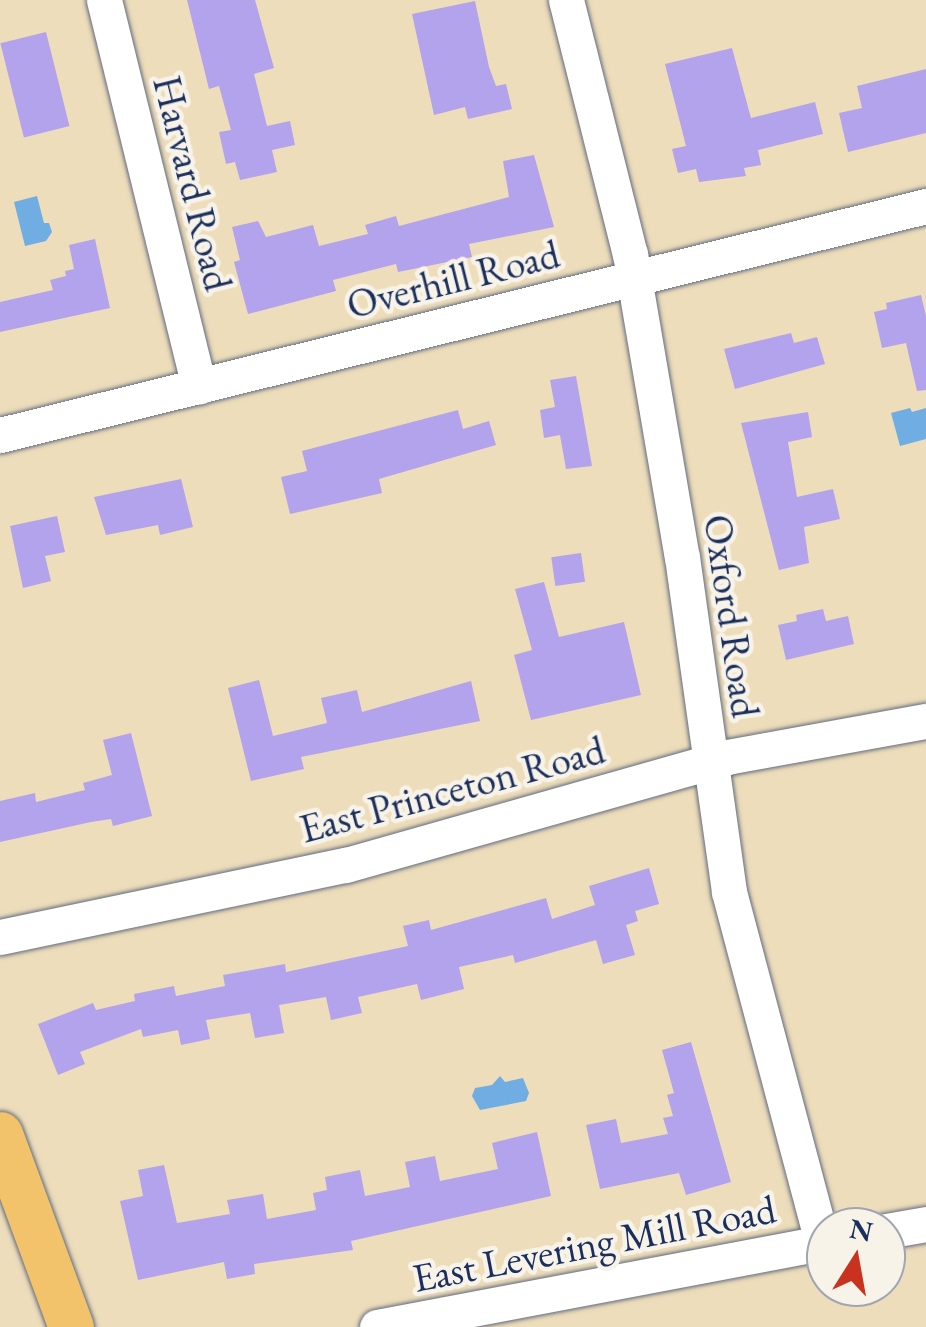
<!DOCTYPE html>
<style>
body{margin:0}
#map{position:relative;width:926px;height:1327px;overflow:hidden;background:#edddbb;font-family:"EB Garamond",serif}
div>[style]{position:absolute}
.water>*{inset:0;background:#70ade2}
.building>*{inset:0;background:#b3a2ec;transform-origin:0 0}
.roads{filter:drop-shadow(0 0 2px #646c7f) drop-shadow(0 0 2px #646c7f)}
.minor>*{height:35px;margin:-17.5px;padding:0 17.5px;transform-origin:17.5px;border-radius:17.5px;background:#fff}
.major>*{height:45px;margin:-22.5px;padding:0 22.5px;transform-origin:22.5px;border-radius:22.5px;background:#f2c36a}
span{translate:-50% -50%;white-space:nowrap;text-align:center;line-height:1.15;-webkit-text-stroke:9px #f7f3e8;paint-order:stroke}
.street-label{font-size:40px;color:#1b2f5e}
.north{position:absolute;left:806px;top:1207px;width:100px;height:100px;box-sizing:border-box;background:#f7f3e8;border:2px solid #9fa5b1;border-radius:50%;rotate:11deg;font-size:28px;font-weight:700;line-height:40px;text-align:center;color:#1b2f5e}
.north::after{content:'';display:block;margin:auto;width:35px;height:45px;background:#c8321e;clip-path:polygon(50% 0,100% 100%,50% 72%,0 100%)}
</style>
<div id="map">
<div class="water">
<div style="clip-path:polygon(37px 196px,44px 223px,49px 223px,52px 232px,46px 241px,25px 246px,14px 202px)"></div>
<div style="clip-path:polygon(910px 408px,912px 412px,926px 408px,926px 439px,900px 446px,891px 413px)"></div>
<div style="clip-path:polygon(500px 1076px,505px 1082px,523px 1078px,529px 1093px,526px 1101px,480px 1110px,472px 1096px,475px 1088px,492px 1085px)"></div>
</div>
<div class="building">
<div style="clip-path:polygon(187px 0,255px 0,274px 68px,254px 74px,267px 126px,290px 121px,295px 145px,272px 150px,277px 172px,240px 180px,235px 162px,226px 164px,219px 132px,231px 130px,219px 86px,209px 89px)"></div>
<div style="clip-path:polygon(475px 1px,489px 67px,496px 86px,506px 84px,512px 109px,468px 119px,465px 107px,434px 115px,412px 14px)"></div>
<div style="left:46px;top:32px;width:97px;height:47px;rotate:76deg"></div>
<div style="clip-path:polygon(732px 48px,751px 118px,815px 102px,823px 134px,758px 150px,761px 165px,744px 168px,746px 176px,699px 182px,696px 169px,678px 173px,672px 149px,686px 146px,665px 64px)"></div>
<div style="clip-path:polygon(926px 69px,926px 133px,848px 152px,839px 113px,862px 108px,857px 86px)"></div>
<div style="clip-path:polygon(534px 155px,554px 227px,469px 244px,472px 257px,398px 272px,396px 264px,333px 280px,336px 291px,248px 314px,234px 262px,240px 260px,232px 227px,258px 221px,266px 237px,313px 225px,319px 246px,368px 234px,365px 225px,396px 216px,399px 226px,509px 197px,503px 161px)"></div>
<div style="clip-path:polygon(95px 239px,110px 308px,0 332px,0 302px,53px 290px,50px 280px,66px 276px,65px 271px,74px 269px,69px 245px)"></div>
<div style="clip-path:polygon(921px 295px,926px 316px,926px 390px,917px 391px,906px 343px,882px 348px,874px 312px,887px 309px,886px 303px)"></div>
<div style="clip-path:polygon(791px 333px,794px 343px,817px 337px,825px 364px,735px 389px,724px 349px)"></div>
<div style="clip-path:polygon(576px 376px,592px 466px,566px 469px,560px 435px,544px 438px,540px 410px,555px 407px,550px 380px)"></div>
<div style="clip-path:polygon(458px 410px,463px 429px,489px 421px,496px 445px,379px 479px,382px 493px,290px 514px,281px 477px,307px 471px,302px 451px)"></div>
<div style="clip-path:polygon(808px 412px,812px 437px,788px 442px,797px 497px,833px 489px,840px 519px,804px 527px,809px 563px,779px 570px,741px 423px)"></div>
<div style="clip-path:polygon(181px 479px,193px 527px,160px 535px,158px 525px,106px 535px,94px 497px)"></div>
<div style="clip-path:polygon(57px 516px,65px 552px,45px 556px,51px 581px,23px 588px,10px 526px)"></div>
<div style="left:581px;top:553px;width:29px;height:30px;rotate:82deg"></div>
<div style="clip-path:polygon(544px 582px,559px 637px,624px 622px,641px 695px,531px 720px,514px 655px,532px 650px,515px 589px)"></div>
<div style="clip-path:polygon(823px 609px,826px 621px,848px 616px,854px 644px,786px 660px,778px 625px,797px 621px,796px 615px)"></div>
<div style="clip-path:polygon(259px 680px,273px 736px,327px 723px,321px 698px,357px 690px,362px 712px,471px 681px,480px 721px,301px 757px,304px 769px,251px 781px,228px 688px)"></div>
<div style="clip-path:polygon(131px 733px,152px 816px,113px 826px,111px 819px,91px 822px,0 842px,0 801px,35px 793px,36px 802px,85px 790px,83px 783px,112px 775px,103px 740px)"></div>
<div style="clip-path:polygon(649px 868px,659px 904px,635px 911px,638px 921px,626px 925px,635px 955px,603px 964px,596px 940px,515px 963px,513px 955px,459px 967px,464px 989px,421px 1000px,417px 984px,358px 997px,362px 1013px,331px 1020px,326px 997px,279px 1005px,284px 1033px,255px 1038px,250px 1013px,206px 1020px,210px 1039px,181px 1045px,178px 1030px,143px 1037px,141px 1029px,80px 1052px,85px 1064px,58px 1075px,38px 1024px,93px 1003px,96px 1010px,135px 1001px,134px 994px,174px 986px,176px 996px,225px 986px,223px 975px,285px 964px,286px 972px,408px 946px,403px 926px,429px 920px,431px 930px,546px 898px,552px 919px,595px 905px,589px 886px)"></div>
<div style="clip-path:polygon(691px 1042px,731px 1182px,686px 1195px,679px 1173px,600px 1189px,586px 1125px,616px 1119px,621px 1143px,668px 1134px,663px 1118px,673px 1116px,667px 1095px,674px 1093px,662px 1050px)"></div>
<div style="clip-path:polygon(537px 1132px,551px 1196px,351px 1241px,353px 1250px,254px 1264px,255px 1274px,227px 1279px,224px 1262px,138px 1280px,120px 1201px,143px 1196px,138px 1170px,164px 1165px,177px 1223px,230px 1214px,227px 1200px,263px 1194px,267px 1219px,316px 1210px,313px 1193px,327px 1190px,325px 1177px,360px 1170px,365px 1196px,410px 1187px,405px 1162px,435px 1156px,440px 1181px,498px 1169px,492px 1143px)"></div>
</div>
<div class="roads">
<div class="minor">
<div style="left:104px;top:0;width:398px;rotate:76.2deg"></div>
<div style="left:566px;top:0;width:262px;rotate:75.9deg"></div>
<div style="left:630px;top:254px;width:307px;rotate:80.3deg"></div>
<div style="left:682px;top:557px;width:338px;rotate:82deg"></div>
<div style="left:729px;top:892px;width:362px;rotate:75.1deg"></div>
<div style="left:0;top:435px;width:954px;rotate:-13.89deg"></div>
<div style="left:0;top:937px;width:353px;rotate:-11.8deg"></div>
<div style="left:346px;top:865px;width:396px;rotate:-15.8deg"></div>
<div style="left:727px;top:757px;width:202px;rotate:-10.3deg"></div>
<div style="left:886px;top:1231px;width:41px;rotate:-9.9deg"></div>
<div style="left:377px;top:1327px;width:457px;rotate:-10.7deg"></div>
</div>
<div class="major">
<div style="left:0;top:1134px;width:206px;rotate:69.8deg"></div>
</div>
</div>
<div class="street-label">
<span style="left:193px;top:183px;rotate:76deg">Harvard Road</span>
<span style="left:453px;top:279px;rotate:-14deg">Overhill Road</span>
<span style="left:732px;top:616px;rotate:82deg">Oxford Road</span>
<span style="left:452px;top:789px;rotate:-15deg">East Princeton Road</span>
<span style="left:594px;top:1243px;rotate:-11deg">East Levering Mill Road</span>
</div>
<div class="north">N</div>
</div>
